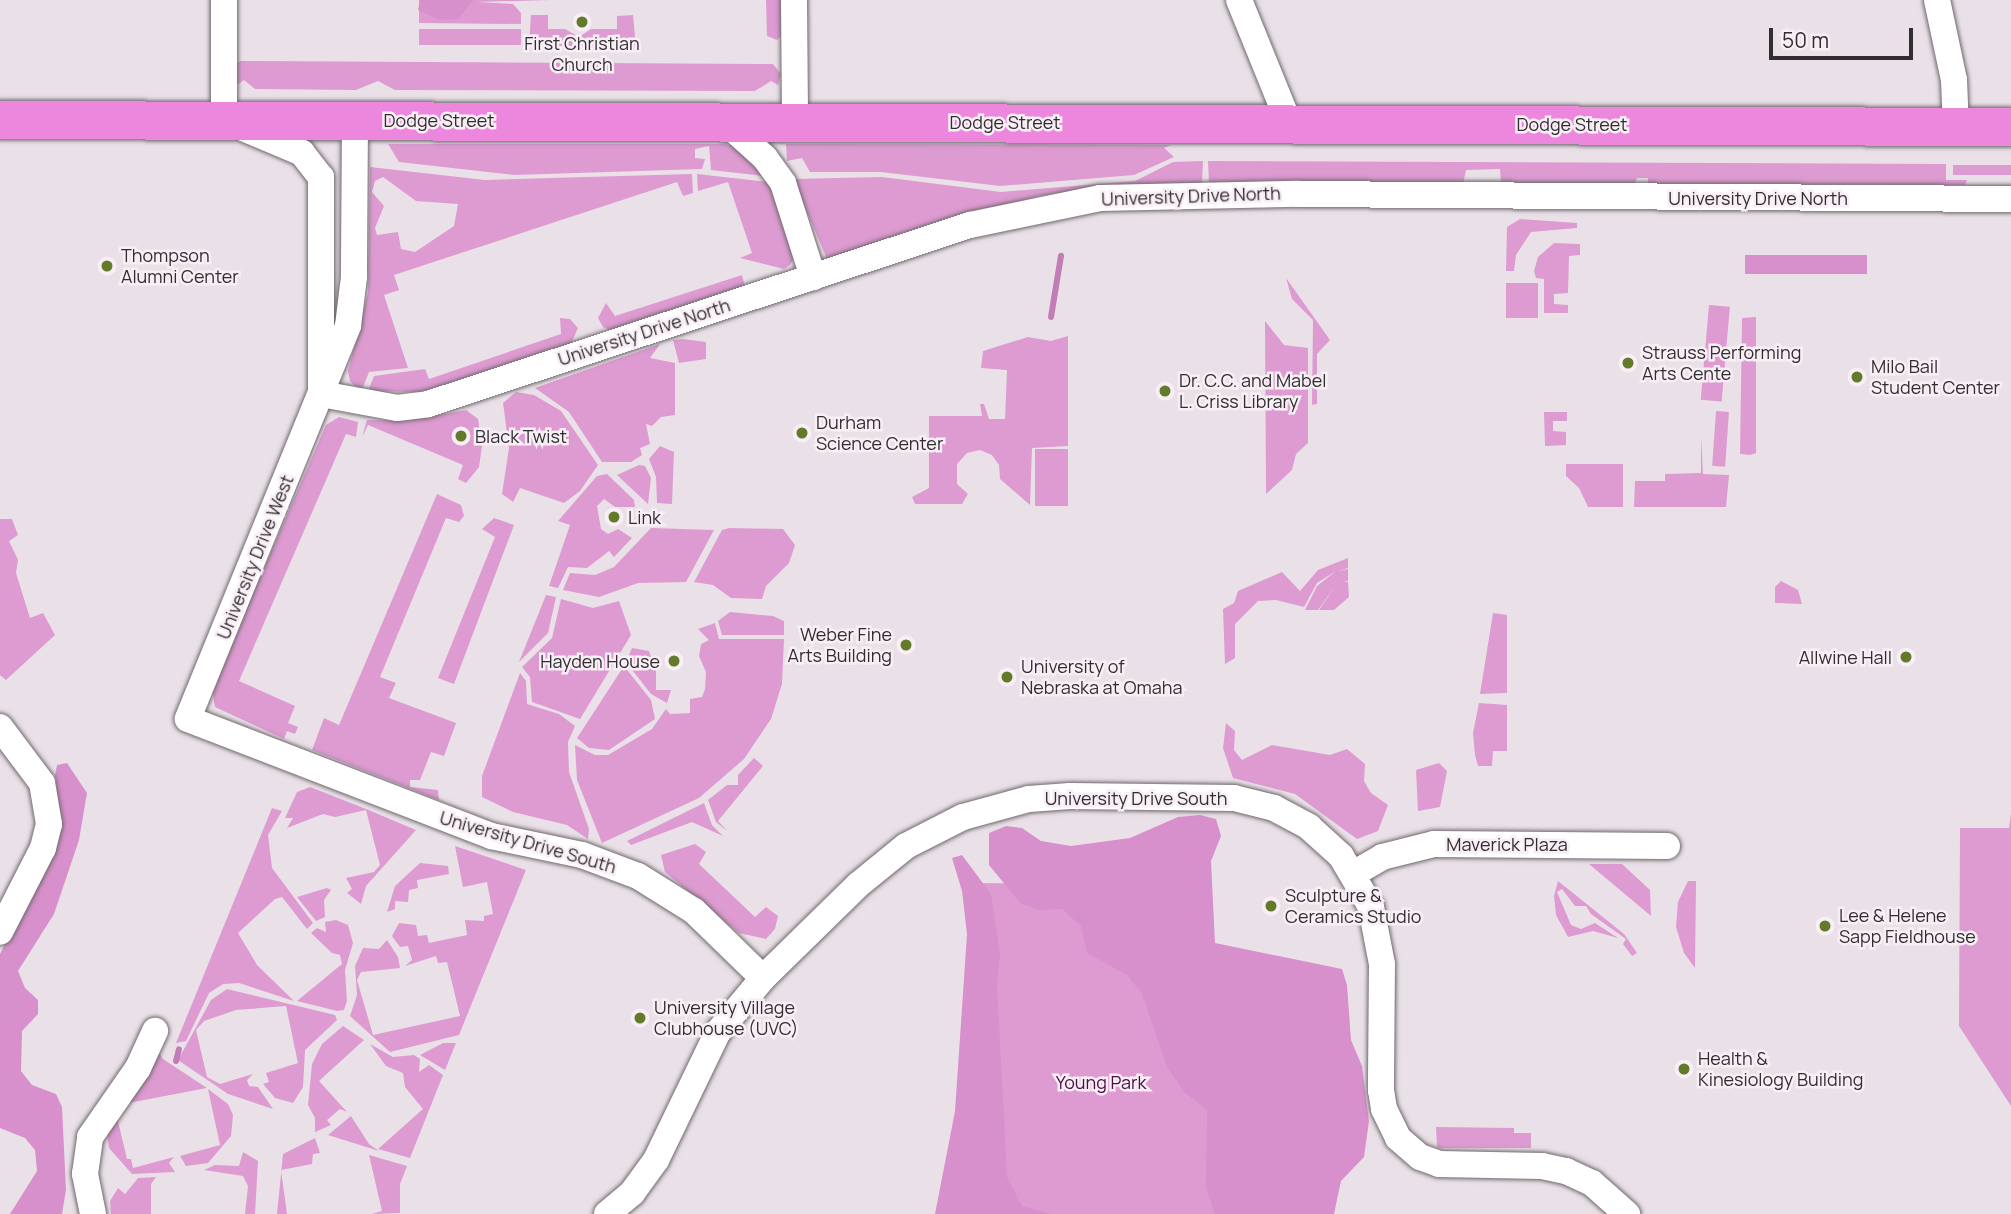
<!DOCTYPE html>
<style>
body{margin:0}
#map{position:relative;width:2011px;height:1214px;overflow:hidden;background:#eae1e8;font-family:Manrope,sans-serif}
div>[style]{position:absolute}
.green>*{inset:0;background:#dd9bd1;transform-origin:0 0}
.forest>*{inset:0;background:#d790cb;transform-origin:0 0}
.stream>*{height:6px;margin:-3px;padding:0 3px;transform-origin:3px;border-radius:3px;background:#c27cb6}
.roads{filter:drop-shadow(0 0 2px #70686e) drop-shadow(0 0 2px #70686e)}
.minor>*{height:26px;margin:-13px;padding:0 13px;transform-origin:13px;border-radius:13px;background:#fff}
.highway>*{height:38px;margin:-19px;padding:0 19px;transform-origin:19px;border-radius:19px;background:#ed87dd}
.dots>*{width:19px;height:19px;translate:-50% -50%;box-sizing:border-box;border:4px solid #f8eef5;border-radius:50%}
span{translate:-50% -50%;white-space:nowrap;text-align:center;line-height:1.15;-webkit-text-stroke:5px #f8eef5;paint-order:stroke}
.poi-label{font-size:18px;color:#312e30}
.left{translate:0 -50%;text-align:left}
.right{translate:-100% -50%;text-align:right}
.street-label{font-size:18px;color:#312e30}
.park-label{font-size:18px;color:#4c0c45}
.scale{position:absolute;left:1769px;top:28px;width:144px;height:32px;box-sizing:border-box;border:4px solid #312e30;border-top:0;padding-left:9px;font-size:21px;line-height:24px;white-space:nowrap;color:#312e30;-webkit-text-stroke:5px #f8eef5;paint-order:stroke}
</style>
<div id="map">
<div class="green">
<div style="clip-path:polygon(419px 0,551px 0,477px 2px,513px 4px,521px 13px,521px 24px,419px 23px)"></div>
<div style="clip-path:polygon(766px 0,781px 0,781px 36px,777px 40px,767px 36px)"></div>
<div style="clip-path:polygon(531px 15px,548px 15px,548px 29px,565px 29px,579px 37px,591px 29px,617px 29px,617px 16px,633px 15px,636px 47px,529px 46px)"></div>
<div style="left:419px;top:29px;width:102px;height:16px"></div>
<div style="clip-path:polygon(240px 61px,773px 64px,781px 74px,778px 85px,771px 81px,755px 91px,395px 90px,378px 81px,356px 90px,255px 89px,244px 80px,237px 85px,235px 82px,233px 67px)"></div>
<div style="clip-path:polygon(388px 144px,722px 144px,732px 145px,765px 176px,711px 170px,709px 146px,695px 149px,695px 158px,705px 159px,702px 169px,514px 175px,399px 162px)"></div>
<div style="clip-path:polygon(786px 144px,1171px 145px,1164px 148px,1174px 157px,1134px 175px,1000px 186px,881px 172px,810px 172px,802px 158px,787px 161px)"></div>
<div style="clip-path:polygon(1203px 161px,1202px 183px,1118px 185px,1038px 196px,827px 259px,793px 179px,882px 177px,1001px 192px,1135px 181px,1173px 162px)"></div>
<div style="clip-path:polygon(1208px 161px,1946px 164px,1946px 180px,1967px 180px,1965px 185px,1648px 184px,1648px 178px,1637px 178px,1635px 184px,1501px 184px,1500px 169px,1466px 170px,1463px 184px,1209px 183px)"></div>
<div style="left:1953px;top:165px;width:58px;height:10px"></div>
<div style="clip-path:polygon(evenodd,370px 167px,485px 180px,692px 174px,693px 193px,683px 196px,677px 182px,394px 275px,399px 290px,384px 295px,408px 368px,369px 372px,361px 392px,350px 381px,348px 371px,368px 293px,370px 167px,383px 177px,416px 201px,458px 204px,454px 226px,415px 252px,401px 249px,398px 232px,377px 235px,375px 228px,384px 206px,372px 192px,375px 181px,383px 177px)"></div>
<div style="clip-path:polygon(697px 174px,769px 182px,794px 258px,790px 265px,784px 269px,740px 258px,752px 253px,728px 182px,698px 191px)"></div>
<div style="clip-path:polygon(1520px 219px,1577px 223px,1577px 228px,1531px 232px,1516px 255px,1514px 271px,1506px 271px,1507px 227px)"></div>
<div style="clip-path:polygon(1580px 244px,1580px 255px,1569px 256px,1568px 293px,1554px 294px,1554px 304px,1568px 305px,1568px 313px,1544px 313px,1544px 279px,1536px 278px,1534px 271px,1538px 257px,1554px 243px)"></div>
<div style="clip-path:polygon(742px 275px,745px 287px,613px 331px,603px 327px,598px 318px,606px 303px,615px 316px)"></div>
<div style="clip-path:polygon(1286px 278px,1330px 340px,1317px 354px,1317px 404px,1312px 405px,1313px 320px,1292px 299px)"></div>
<div style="left:1506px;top:283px;width:32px;height:35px"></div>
<div style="left:1709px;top:305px;width:21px;height:95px;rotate:5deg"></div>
<div style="clip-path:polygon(560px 318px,570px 319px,578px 328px,571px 344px,423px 392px,368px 391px,374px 376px,425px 369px,429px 379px,561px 334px)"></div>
<div style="clip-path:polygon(1742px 318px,1756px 317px,1756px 453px,1750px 455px,1740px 454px)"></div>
<div style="clip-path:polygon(1265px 321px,1284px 345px,1308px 348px,1308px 443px,1296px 454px,1292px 470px,1266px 494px)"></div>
<div style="clip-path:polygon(1068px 336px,1068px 446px,1032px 448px,1030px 505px,1000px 479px,999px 465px,992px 455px,980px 450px,967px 453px,957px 464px,957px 484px,968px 494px,962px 504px,915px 504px,912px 497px,929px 488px,929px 416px,982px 416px,980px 404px,984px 404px,989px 419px,1005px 419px,1007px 370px,981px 368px,983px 351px,1028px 337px,1051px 341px)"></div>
<div style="clip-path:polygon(683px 339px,706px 342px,706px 359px,679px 363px,673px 340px)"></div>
<div style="clip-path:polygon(660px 344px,650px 358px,675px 363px,675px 415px,661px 417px,652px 426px,646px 424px,650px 444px,640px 448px,642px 455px,631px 462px,602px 462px,569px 412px,535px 388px)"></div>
<div style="clip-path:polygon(516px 392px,534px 395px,561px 411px,598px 465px,580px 491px,564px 503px,520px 488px,513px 502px,502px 494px,509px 448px,503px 403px)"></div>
<div style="clip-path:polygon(466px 410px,478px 419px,482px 446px,479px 467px,466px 483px,458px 479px,463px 465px,368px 425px,362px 437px,367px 420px,408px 421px)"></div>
<div style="left:1716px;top:411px;width:13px;height:55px;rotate:4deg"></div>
<div style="clip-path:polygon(1544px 412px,1567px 412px,1567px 421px,1553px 421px,1553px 431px,1566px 432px,1566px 445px,1545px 446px)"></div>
<div style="clip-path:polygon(339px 417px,358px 422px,356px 437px,346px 434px,239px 681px,295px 706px,288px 723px,298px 727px,295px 734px,287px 731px,284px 739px,215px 707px,212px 689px,326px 425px)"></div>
<div style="clip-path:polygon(1701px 436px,1703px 474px,1729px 475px,1726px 507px,1634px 507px,1635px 481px,1665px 481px,1665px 474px,1701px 473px)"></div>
<div style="clip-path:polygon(660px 446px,674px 452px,672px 504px,657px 503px,656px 477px,649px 459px)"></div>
<div style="left:1068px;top:449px;width:57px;height:33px;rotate:90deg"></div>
<div style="clip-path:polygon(1566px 464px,1623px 464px,1623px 507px,1588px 507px,1579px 488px,1566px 476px)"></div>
<div style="clip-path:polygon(639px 465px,645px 466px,651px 478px,648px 504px,617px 475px)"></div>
<div style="clip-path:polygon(607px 474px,634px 500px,635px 507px,615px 507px,604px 499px,597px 506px,601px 529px,608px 534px,618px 529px,632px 538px,614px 557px,609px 551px,587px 568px,568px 567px,558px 588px,549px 586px,570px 525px,558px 521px,597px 476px)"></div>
<div style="clip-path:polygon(437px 494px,461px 505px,464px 516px,459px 522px,446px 518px,380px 677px,396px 683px,389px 698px,456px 723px,444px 756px,431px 752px,420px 780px,410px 780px,410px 787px,438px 790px,439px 800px,312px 750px,324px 718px,339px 725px)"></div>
<div style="clip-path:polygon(494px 518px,514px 525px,454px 684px,438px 678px,495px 537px,482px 529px)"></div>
<div style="clip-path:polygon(0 519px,12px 519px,18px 535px,9px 541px,18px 560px,16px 573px,30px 618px,43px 613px,55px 635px,6px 680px,0 675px)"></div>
<div style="clip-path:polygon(651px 528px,714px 530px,686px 582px,638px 583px,599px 597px,563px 590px,570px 573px,595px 575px,614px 567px)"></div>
<div style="clip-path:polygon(729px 528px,783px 529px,795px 545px,789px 563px,766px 586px,762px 599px,731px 598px,713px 585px,694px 582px,722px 530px)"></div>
<div style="clip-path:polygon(1348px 558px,1348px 568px,1338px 571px,1348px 569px,1348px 581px,1343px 582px,1348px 582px,1349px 597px,1334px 610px,1319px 610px,1336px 585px,1318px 610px,1305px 610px,1317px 586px,1336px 571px,1317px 583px,1304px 607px,1276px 600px,1258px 601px,1235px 624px,1235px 658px,1225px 664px,1223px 609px,1234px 603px,1238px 591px,1282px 572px,1300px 591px,1318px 570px)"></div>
<div style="clip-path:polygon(1781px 581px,1798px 590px,1802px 604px,1775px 603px,1775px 587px)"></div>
<div style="clip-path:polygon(546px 595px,556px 597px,548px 633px,519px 662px)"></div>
<div style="clip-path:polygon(561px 599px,593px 608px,619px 601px,631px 635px,580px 719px,532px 702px,530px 677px,522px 667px,552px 638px)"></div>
<div style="clip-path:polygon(730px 612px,773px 616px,784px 621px,784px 635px,722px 635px,718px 621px)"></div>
<div style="clip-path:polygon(1493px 613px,1507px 615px,1507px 693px,1480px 694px)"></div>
<div style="clip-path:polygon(715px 623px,719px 639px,784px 639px,782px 684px,771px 719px,744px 759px,699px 798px,602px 843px,577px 780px,575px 745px,595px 755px,608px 755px,652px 729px,666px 709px,670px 714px,690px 713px,690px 699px,702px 697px,705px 689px,706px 672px,699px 656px,701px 644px,709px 640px,698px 629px)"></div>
<div style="clip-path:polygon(632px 648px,649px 651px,656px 671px,656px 690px,671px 690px,667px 703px,651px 694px,626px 662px)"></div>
<div style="clip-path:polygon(624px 666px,651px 700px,655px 719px,609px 750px,589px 748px,577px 738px)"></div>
<div style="clip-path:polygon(520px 673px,526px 681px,527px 704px,559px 714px,575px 726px,568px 742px,569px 772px,589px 829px,588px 839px,567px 825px,513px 812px,482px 797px,482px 776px)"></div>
<div style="clip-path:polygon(1479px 703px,1507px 705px,1507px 751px,1493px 751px,1492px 766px,1478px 766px,1475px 755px,1473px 733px)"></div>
<div style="clip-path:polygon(1226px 723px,1235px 731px,1234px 750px,1242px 760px,1272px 745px,1330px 755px,1347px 749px,1365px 764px,1364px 781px,1371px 793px,1388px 805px,1378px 831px,1357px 839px,1295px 794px,1233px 778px,1223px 748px)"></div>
<div style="clip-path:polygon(754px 758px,763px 766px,718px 821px,727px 831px,716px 822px,708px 800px,727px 785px,738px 785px,738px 775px)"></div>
<div style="clip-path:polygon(1439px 763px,1447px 771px,1440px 807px,1418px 811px,1416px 770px)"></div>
<div style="clip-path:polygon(310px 787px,366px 809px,416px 830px,366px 886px,361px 904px,347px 893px,352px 889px,346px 878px,374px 872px,380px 865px,366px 810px,335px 817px,323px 814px,287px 828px,293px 818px,285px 818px,297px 792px)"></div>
<div style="clip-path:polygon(704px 803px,712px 825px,723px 836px,692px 822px,631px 845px,627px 841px)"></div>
<div style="clip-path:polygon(272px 808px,282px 811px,268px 835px,272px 868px,313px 923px,307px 929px,282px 897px,275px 899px,238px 933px,257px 965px,294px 1001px,239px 983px,223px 984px,209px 993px,186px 1041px,176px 1043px)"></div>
<div style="clip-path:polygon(2011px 813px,2011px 1106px,1959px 1026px,1960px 828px,2009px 828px)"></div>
<div style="clip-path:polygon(695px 844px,706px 852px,699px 864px,755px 917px,766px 907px,778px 916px,775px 929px,766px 939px,739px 933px,665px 872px,661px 855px)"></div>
<div style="clip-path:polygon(455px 846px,526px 870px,459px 1035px,390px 1052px,350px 1016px,357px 995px,355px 966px,363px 948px,379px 949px,387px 940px,398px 957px,400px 968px,361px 972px,357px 980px,373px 1035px,460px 1016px,447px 962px,438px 963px,436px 956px,405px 966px,412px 960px,408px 946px,400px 947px,392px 936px,399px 923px,416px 925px,418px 936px,427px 935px,429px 943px,467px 935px,465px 920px,484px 921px,484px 916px,493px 914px,487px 882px,463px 887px)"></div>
<div style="clip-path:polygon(420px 863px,448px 866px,449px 874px,417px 880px,418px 888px,409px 890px,408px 902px,395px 901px,395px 909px,387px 912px,395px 886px)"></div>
<div style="clip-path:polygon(1589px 864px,1622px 864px,1650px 890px,1651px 916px)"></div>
<div style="clip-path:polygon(1558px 881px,1624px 934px,1637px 953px,1632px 956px,1623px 944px,1626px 939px,1591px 914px,1586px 906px,1575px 906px,1562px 889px,1557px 892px,1571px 925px,1581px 929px,1595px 923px,1618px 938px,1593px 931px,1568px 937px,1556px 915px,1554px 896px)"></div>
<div style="clip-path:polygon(1688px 881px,1696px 881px,1695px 968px,1684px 953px,1676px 927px,1678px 902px)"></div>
<div style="clip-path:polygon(972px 883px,1171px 885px,1332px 1214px,969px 1214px)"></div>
<div style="clip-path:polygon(327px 888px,331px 890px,324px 900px,325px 917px,316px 921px,297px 897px)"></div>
<div style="clip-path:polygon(336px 920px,348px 925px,353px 943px,345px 970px,347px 1001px,344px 1010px,337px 1011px,297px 1001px,342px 964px,340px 955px,332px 953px,311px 933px,317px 928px,326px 932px,325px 922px)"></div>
<div style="clip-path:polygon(227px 989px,335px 1015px,337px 1020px,305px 1050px,303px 1087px,293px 1103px,275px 1098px,263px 1084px,269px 1082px,266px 1073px,298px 1063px,286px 1006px,236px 1010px,204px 1021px,196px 1030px,207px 1077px,220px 1084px,253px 1074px,247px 1080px,249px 1086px,258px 1087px,273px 1109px,228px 1094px,178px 1060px,211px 1000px)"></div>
<div style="clip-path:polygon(343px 1026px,364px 1040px,319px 1081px,347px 1112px,340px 1109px,327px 1120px,331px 1125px,315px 1132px,315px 1118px,308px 1105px,312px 1064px,322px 1044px)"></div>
<div style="clip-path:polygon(443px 1043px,456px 1043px,445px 1070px,420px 1055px)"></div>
<div style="clip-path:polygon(370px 1044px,393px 1057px,414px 1055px,420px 1059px,419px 1072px,429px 1065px,443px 1075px,410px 1158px,378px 1149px,423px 1109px,405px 1087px,403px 1073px,386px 1066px)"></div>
<div style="clip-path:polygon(159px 1052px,163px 1059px,207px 1088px,123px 1104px)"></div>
<div style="clip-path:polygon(208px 1089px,228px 1104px,233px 1115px,231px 1136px,208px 1163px,186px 1166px,180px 1156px,220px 1145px)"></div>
<div style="clip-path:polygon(116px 1113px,127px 1159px,131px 1159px,133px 1168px,174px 1157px,169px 1163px,175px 1172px,132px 1174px,109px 1148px,107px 1134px)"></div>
<div style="clip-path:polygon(351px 1116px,369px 1144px,379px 1151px,328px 1135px)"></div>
<div style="clip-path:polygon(1436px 1127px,1514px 1128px,1514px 1133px,1531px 1133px,1531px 1148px,1441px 1148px,1437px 1147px)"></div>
<div style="clip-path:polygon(315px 1138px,320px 1153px,313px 1154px,312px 1164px,281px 1170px,287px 1214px,277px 1214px,283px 1154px)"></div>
<div style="clip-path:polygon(243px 1152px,258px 1161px,255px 1214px,245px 1214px,248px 1186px,243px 1176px,204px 1170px,215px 1165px,239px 1166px)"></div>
<div style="clip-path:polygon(369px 1155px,407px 1166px,400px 1184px,400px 1213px,372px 1214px,382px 1211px)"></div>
<div style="clip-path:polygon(156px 1177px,151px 1184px,151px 1214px,111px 1214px,110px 1201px,118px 1188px,125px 1194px,138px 1178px)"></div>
</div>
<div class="forest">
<div style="clip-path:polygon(420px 0,474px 0,458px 19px,440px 20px,418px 10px)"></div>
<div style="left:1745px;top:255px;width:122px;height:19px"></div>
<div style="clip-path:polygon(67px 763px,87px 793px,79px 840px,54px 914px,18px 971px,25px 988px,38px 1000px,38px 1014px,22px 1031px,21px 1071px,32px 1085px,56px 1094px,62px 1107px,66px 1190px,62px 1214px,10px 1214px,37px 1171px,35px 1150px,25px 1138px,0 1128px,0 954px,61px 825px,55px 775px,57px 765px)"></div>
<div style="clip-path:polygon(1200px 815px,1216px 819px,1221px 836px,1211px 861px,1215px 943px,1342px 969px,1347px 985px,1351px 1040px,1362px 1066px,1369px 1121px,1364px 1157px,1341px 1181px,1334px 1214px,1215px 1214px,1206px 1188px,1207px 1110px,1184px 1092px,1167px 1067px,1142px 994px,1127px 975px,1087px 953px,1081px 926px,1062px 909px,1039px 910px,1020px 903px,989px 865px,989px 833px,1006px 826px,1022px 828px,1041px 841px,1071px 846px,1130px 838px,1178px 817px)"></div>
<div style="clip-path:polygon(962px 855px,991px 894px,1000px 954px,997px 985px,1007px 1177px,1022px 1206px,1050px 1214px,935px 1214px,955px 1111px,967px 934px,962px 891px,952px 858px)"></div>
</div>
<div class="stream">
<div style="left:1051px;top:317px;width:62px;rotate:-80.7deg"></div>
<div style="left:176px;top:1061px;width:12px;rotate:-76deg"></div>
</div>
<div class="roads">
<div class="minor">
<div style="left:224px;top:0;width:120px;rotate:90deg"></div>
<div style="left:224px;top:120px;width:85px;rotate:22.9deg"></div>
<div style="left:302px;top:153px;width:31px;rotate:52deg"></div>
<div style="left:321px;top:177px;width:212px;rotate:90deg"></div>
<div style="left:794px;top:0;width:122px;rotate:89.5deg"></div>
<div style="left:1239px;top:0;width:133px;rotate:67.9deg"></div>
<div style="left:1937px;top:0;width:82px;rotate:78deg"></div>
<div style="left:1954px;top:80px;width:47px;rotate:87.6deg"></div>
<div style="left:722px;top:119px;width:58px;rotate:42.2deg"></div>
<div style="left:765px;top:158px;width:31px;rotate:54deg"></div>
<div style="left:783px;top:183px;width:99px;rotate:72.3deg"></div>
<div style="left:355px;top:120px;width:157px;rotate:90.4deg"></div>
<div style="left:354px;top:277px;width:49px;rotate:97deg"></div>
<div style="left:348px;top:326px;width:424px;rotate:112.2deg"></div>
<div style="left:188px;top:719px;width:325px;rotate:21.1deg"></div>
<div style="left:491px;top:836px;width:93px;rotate:11.8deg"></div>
<div style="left:582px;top:855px;width:60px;rotate:20.6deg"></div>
<div style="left:638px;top:876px;width:66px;rotate:32deg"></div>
<div style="left:694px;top:911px;width:96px;rotate:44.2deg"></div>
<div style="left:321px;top:394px;width:77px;rotate:10.4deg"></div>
<div style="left:397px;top:408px;width:31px;rotate:-7deg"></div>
<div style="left:428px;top:404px;width:571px;rotate:-18.28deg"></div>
<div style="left:970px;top:225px;width:133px;rotate:-11.7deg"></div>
<div style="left:1100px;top:198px;width:198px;rotate:-1.2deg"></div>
<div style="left:1298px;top:194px;width:713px;rotate:0.4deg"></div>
<div style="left:0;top:727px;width:70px;rotate:53.1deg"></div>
<div style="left:42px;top:783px;width:42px;rotate:80.3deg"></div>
<div style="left:49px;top:824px;width:25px;rotate:104deg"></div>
<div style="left:43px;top:848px;width:94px;rotate:117.1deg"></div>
<div style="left:1353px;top:874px;width:34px;rotate:-30deg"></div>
<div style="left:1382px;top:857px;width:54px;rotate:-14deg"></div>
<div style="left:1434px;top:844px;width:233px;rotate:0.5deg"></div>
<div style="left:93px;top:1214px;width:41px;rotate:-101.3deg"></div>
<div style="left:85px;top:1174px;width:37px;rotate:-82deg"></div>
<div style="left:90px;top:1137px;width:84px;rotate:-55.2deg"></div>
<div style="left:138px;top:1068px;width:41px;rotate:-65.3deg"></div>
<div style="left:607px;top:1214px;width:33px;rotate:-40deg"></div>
<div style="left:632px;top:1193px;width:41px;rotate:-54deg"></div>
<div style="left:656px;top:1160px;width:142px;rotate:-64.2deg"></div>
<div style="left:718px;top:1032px;width:70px;rotate:-50.2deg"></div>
<div style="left:763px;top:978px;width:133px;rotate:-44.4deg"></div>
<div style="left:858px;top:885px;width:62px;rotate:-39.1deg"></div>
<div style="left:906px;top:846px;width:64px;rotate:-27deg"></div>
<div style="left:963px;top:817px;width:68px;rotate:-15.3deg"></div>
<div style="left:1029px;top:799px;width:41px;rotate:-4.2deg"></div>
<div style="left:1070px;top:796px;width:164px;rotate:0.7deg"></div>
<div style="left:1234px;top:798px;width:41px;rotate:14deg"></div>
<div style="left:1274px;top:808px;width:40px;rotate:28deg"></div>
<div style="left:1309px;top:827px;width:43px;rotate:42.2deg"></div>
<div style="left:1341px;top:856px;width:59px;rotate:59.5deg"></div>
<div style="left:1371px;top:907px;width:58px;rotate:79.1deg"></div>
<div style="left:1382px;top:964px;width:126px;rotate:90.5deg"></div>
<div style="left:1381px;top:1090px;width:19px;rotate:81deg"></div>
<div style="left:1384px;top:1109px;width:32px;rotate:64deg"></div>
<div style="left:1398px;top:1138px;width:29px;rotate:41deg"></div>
<div style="left:1420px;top:1157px;width:20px;rotate:20deg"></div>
<div style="left:1439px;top:1164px;width:103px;rotate:1.1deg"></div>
<div style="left:1542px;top:1166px;width:25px;rotate:12deg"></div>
<div style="left:1566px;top:1171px;width:29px;rotate:25deg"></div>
<div style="left:1592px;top:1183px;width:47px;rotate:41.5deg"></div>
</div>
<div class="highway">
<div style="left:0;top:120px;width:2011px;rotate:0.2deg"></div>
</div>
</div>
<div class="dots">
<div style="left:582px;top:22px;background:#647a2b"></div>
<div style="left:107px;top:266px;background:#647a2b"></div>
<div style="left:1628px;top:363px;background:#647a2b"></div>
<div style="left:1857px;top:377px;background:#647a2b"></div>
<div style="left:1165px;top:391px;background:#647a2b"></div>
<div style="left:802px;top:433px;background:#647a2b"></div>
<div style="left:461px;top:436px;background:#647a2b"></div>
<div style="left:614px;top:517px;background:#647a2b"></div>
<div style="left:906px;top:645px;background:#647a2b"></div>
<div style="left:1906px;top:657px;background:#647a2b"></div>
<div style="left:674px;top:661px;background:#647a2b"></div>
<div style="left:1007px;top:677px;background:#647a2b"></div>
<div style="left:1271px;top:906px;background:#647a2b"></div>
<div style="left:1825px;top:926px;background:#647a2b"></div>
<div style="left:640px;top:1018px;background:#647a2b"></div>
<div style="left:1684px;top:1069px;background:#647a2b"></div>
</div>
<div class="poi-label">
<span style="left:582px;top:54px">First Christian<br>Church</span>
<span class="left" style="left:121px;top:266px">Thompson<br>Alumni Center</span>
<span class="left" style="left:1642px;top:363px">Strauss Performing<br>Arts Cente</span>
<span class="left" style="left:1871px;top:377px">Milo Bail<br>Student Center</span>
<span class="left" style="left:1179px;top:391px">Dr. C.C. and Mabel<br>L. Criss Library</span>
<span class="left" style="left:816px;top:433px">Durham<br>Science Center</span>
<span class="left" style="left:475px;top:436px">Black Twist</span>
<span class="left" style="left:628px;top:517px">Link</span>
<span class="right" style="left:892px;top:645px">Weber Fine<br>Arts Building</span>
<span class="right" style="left:1892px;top:657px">Allwine Hall</span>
<span class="right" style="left:660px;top:661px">Hayden House</span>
<span class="left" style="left:1021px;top:677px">University of<br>Nebraska at Omaha</span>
<span class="left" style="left:1285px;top:906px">Sculpture &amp;<br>Ceramics Studio</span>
<span class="left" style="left:1839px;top:926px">Lee &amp; Helene<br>Sapp Fieldhouse</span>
<span class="left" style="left:654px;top:1018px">University Village<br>Clubhouse (UVC)</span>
<span class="left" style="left:1698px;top:1069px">Health &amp;<br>Kinesiology Building</span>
</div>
<div class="street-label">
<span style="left:439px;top:120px">Dodge Street</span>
<span style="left:1005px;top:122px">Dodge Street</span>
<span style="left:1572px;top:124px">Dodge Street</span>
<span style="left:1191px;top:196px;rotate:-2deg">University Drive North</span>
<span style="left:1758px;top:198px">University Drive North</span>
<span style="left:644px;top:332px;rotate:-18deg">University Drive North</span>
<span style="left:255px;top:557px;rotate:-68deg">University Drive West</span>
<span style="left:1136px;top:798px">University Drive South</span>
<span style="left:528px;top:842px;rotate:16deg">University Drive South</span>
<span style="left:1507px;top:844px">Maverick Plaza</span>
</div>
<div class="park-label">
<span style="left:1101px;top:1082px">Young Park</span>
</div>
<div class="scale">50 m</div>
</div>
